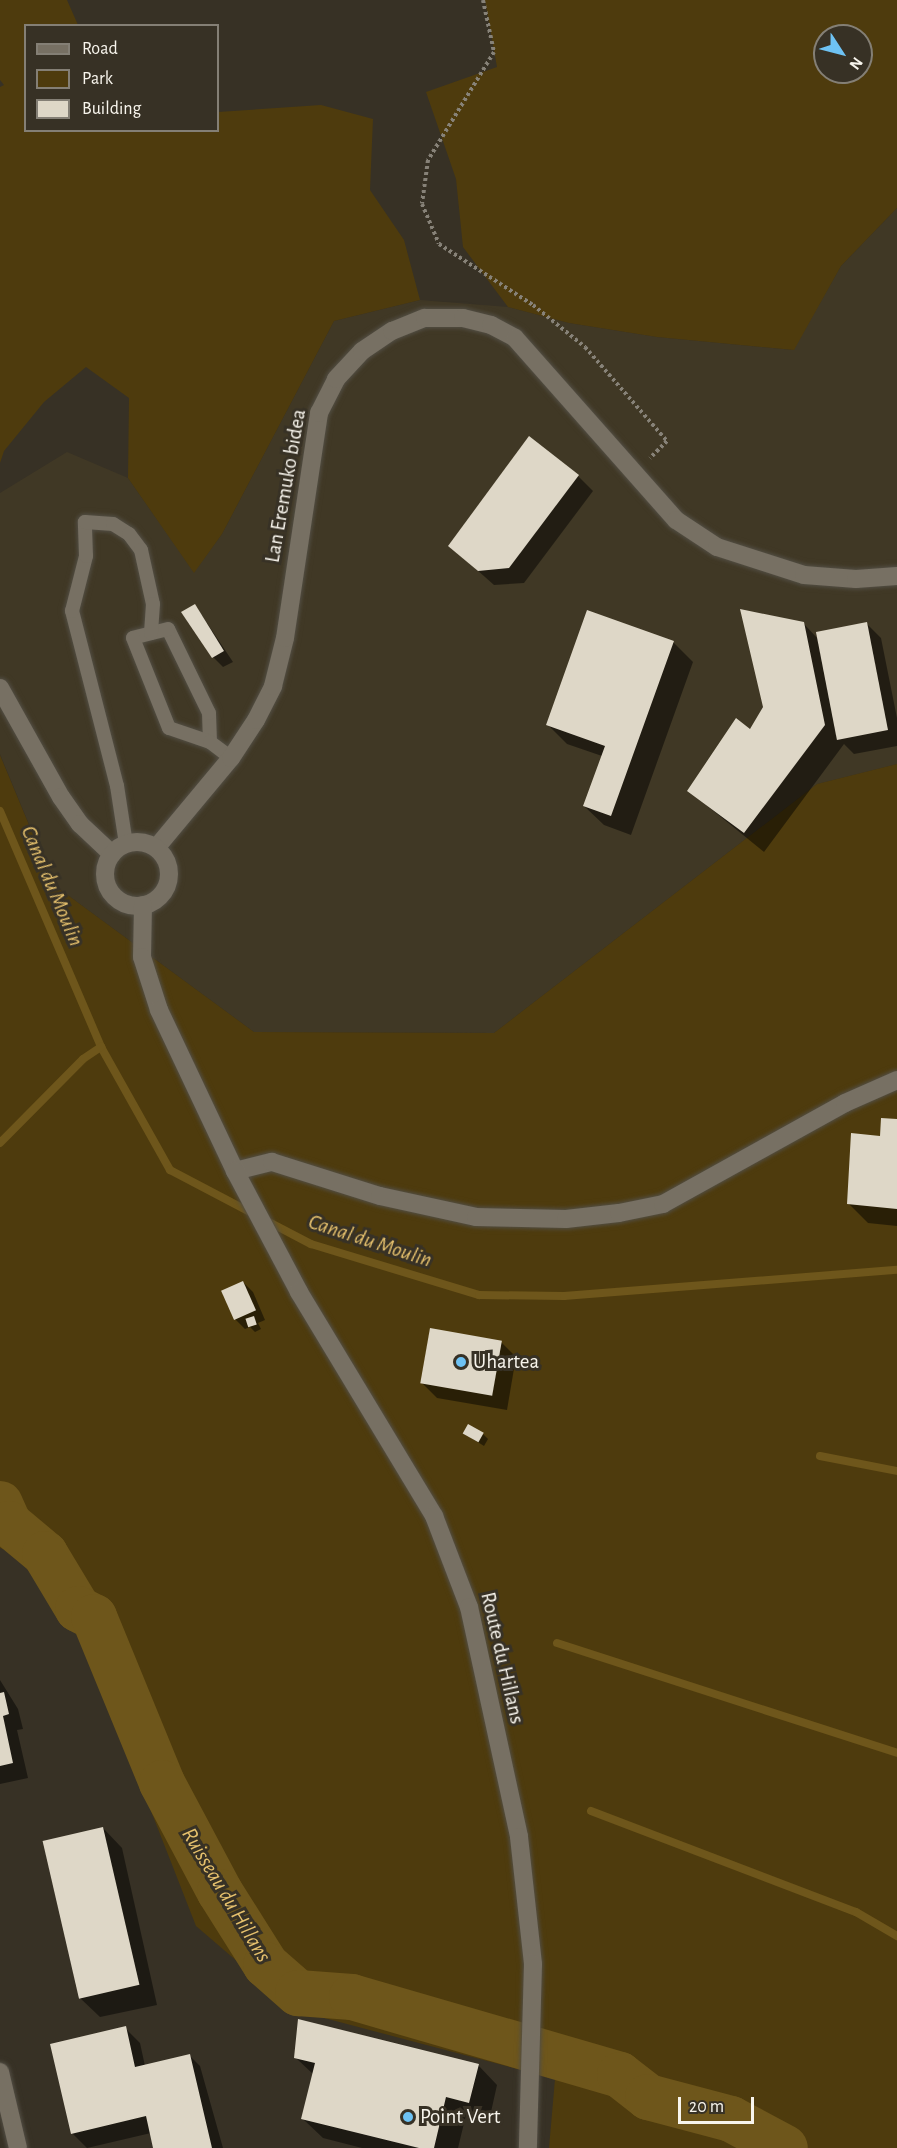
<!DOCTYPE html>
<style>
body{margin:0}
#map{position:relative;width:897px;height:2148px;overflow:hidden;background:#373125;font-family:"Alegreya Sans",sans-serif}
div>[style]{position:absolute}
.built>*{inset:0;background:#403825}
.green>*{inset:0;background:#4e3b0d}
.shadow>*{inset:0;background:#0007}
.stream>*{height:8px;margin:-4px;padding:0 4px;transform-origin:4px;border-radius:4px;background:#6e561b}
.river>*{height:46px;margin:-23px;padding:0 23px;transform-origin:23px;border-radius:23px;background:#6e561b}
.building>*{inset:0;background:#ded7c7;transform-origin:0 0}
.path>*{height:4px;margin-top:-2px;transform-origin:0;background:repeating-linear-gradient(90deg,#878278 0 3px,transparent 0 6px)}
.roads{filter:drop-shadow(0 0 2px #524e44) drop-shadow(0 0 2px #524e44)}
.lane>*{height:14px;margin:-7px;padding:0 7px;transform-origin:7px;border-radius:7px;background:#777063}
.street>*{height:18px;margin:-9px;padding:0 9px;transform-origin:9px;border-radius:9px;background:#777063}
.secondary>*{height:18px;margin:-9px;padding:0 9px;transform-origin:9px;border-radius:9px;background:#777063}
.secondary>.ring{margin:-9px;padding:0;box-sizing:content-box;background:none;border:18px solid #777063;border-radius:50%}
.dots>*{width:16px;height:16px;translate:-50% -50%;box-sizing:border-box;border:3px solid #373125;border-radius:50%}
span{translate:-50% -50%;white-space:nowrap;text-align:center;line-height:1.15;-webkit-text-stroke:6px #373125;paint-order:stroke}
.street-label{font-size:21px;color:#f8f5ed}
.poi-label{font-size:21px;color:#f8f5ed}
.left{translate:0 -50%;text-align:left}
.water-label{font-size:22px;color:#e6c16d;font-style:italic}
.legend{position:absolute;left:24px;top:24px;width:195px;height:108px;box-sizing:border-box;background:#373125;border:2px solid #847f75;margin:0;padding:8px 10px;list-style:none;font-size:18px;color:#f8f5ed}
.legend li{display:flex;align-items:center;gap:12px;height:30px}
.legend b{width:30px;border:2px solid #847f75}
.north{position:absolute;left:813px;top:24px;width:60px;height:60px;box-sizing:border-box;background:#373125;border:2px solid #847f75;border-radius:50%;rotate:126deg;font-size:16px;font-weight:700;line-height:24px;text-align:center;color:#f8f5ed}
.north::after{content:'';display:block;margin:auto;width:21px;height:27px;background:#6ec2f3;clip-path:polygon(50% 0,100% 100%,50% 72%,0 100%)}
.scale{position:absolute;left:678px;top:2097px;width:76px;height:27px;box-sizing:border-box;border:3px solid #f8f5ed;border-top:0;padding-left:8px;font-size:18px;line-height:21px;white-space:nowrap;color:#f8f5ed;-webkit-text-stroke:4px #373125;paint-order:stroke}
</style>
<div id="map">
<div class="built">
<div style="clip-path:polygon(897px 208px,897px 764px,817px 784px,494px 1033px,254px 1032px,54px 885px,0 754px,0 493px,67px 452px,128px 478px,194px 572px,222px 534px,334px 321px,420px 300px,508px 307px,569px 323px,657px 337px,793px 350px,841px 266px)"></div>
</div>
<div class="green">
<div style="clip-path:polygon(0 0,67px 0,78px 25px,26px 26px,26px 130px,218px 130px,218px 112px,321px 105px,373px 119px,370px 190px,404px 240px,420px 300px,334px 321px,222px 534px,194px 573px,128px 478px,129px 398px,86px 367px,44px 402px,4px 451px,0 463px,0 87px,4px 85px,0 80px)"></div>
<div style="clip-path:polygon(evenodd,485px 0,897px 0,897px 208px,841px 266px,794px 350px,657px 337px,569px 323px,508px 307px,463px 247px,456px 179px,426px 92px,497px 67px,485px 0,825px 36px,861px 36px,861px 72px,825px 72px,825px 36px)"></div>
<div style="clip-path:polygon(0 755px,54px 885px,254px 1032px,494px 1033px,817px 784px,897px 764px,897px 2148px,549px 2148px,555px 2079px,294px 2010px,196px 1926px,106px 1696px,78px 1609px,12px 1552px,0 1548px)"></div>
</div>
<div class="shadow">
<div style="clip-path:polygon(578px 476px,593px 491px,524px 583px,494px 585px,450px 546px)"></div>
<div style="clip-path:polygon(195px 605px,233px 662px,223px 667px,213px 657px)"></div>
<div style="clip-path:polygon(866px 623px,881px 638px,897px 718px,897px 746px,854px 754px,844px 744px,764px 852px,689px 791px,751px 731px,804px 624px,819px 640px)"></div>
<div style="clip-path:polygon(673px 642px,693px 662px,631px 835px,604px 825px,584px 806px,602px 756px,567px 744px,547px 724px)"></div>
<div style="clip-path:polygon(897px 1120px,897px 1226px,868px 1223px,849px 1204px,882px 1137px)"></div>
<div style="clip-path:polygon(243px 1282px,253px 1292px,265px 1320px,258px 1323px,261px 1329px,255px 1332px,250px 1327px,245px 1329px,235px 1319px)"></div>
<div style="clip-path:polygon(501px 1342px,516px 1357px,507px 1410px,437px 1398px,422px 1383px)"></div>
<div style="clip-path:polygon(465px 1434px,483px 1434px,488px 1439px,484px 1446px)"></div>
<div style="clip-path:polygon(0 1680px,18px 1709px,23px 1729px,17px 1730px,28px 1778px,0 1784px)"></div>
<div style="clip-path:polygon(103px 1828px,122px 1848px,157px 2005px,100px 2017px,80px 1998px)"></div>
<div style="clip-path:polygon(125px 2028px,140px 2043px,145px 2066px,190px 2056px,200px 2066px,223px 2148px,155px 2148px,151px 2133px,87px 2148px,72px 2133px)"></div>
<div style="clip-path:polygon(296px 2058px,478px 2065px,497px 2085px,489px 2121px,466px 2115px,458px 2148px,362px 2148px,323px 2138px,303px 2119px,314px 2075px)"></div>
</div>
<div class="stream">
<div style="left:0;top:811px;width:257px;rotate:66.8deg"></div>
<div style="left:101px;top:1047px;width:141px;rotate:60.7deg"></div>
<div style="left:170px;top:1170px;width:93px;rotate:27.7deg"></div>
<div style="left:0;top:1143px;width:118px;rotate:-45.3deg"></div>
<div style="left:83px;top:1059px;width:22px;rotate:-34deg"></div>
<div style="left:265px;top:1220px;width:52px;rotate:27.6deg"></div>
<div style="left:311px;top:1244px;width:176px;rotate:16.9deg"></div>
<div style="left:479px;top:1295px;width:85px;rotate:0.7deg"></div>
<div style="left:564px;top:1296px;width:334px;rotate:-4.5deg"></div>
<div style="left:820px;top:1456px;width:78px;rotate:11deg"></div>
<div style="left:557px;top:1643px;width:357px;rotate:17.9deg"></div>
<div style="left:591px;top:1811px;width:284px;rotate:20.9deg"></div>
<div style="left:856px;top:1912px;width:48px;rotate:30.3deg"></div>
</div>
<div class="river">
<div style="left:0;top:1504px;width:22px;rotate:66deg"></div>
<div style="left:9px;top:1524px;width:47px;rotate:39.8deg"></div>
<div style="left:45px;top:1554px;width:64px;rotate:59deg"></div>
<div style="left:78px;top:1609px;width:18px;rotate:27deg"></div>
<div style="left:94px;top:1617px;width:179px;rotate:67.7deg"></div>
<div style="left:162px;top:1783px;width:123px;rotate:62deg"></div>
<div style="left:220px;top:1892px;width:86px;rotate:57.8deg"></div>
<div style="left:266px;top:1965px;width:43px;rotate:41.2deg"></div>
<div style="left:298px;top:1993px;width:54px;rotate:4.2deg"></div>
<div style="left:352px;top:1997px;width:279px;rotate:16.2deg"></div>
<div style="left:620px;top:2075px;width:36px;rotate:38deg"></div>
<div style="left:648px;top:2097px;width:86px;rotate:14.8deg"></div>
<div style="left:731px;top:2119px;width:61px;rotate:28.2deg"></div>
</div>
<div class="building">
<div style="clip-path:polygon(529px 436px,579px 475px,509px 568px,478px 571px,448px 546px)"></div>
<div style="clip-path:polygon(195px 604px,224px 651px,212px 658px,181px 612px)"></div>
<div style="clip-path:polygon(740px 609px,804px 622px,825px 725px,744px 833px,687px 791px,736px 718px,750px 729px,763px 707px)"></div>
<div style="clip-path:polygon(587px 610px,674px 641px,611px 816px,583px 806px,605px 746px,546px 725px)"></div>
<div style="left:867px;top:622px;width:110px;height:52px;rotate:79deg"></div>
<div style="clip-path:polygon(881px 1118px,897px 1119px,897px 1209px,847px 1204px,851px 1133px,880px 1136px)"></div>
<div style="left:243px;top:1281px;width:32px;height:24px;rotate:66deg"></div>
<div style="left:254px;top:1316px;width:9px;height:9px;rotate:72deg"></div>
<div style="left:430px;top:1328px;width:73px;height:56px;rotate:10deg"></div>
<div style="left:468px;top:1424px;width:18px;height:11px;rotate:29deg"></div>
<div style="clip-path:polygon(4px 1692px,9px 1714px,3px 1716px,13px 1763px,0 1766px,0 1693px)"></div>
<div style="left:103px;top:1827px;width:162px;height:62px;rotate:77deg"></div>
<div style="clip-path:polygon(298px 2019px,479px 2064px,469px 2103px,446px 2097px,434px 2148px,419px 2148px,301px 2119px,315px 2063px,294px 2058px)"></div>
<div style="clip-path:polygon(126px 2026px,135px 2067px,190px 2054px,212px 2148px,153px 2148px,146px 2116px,71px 2134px,50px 2044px)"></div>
</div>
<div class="path">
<div style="left:483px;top:0;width:53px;rotate:78.1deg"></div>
<div style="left:494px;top:52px;width:127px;rotate:121.4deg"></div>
<div style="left:428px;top:160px;width:44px;rotate:97.8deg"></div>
<div style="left:422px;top:204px;width:43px;rotate:67deg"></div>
<div style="left:439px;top:244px;width:112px;rotate:33deg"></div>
<div style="left:533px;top:305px;width:67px;rotate:38.9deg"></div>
<div style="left:585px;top:347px;width:125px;rotate:48.9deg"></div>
<div style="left:667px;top:441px;width:24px;rotate:135deg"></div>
</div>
<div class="roads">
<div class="lane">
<div style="left:210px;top:742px;width:29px;rotate:-92deg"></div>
<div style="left:209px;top:713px;width:93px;rotate:-116deg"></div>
<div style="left:168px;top:629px;width:36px;rotate:166deg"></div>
<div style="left:133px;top:638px;width:97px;rotate:68.2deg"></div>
<div style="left:169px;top:728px;width:43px;rotate:18.9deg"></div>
<div style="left:210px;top:742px;width:26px;rotate:37deg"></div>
<div style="left:126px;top:844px;width:59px;rotate:-98.8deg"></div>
<div style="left:117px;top:786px;width:181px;rotate:-104.4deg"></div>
<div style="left:72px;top:611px;width:57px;rotate:-75.7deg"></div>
<div style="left:86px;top:556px;width:34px;rotate:-92deg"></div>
<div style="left:85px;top:522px;width:28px;rotate:4deg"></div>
<div style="left:113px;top:524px;width:19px;rotate:32deg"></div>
<div style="left:129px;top:534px;width:20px;rotate:53deg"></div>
<div style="left:141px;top:550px;width:55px;rotate:77.5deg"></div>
<div style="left:153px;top:604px;width:29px;rotate:94deg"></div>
</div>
<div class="street">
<div style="left:156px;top:848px;width:117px;rotate:-50.2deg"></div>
<div style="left:231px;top:758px;width:45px;rotate:-56.7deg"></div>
<div style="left:256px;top:720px;width:38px;rotate:-63deg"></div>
<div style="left:273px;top:686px;width:49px;rotate:-76deg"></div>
<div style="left:285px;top:638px;width:228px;rotate:-81.4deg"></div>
<div style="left:319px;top:413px;width:38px;rotate:-63deg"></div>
<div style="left:336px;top:379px;width:38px;rotate:-47deg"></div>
<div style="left:362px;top:351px;width:36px;rotate:-34deg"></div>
<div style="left:392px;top:331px;width:35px;rotate:-22deg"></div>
<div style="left:425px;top:318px;width:38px"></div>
<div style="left:463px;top:318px;width:29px;rotate:14deg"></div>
<div style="left:491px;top:325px;width:27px;rotate:28deg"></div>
<div style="left:515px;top:338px;width:243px;rotate:48.5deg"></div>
<div style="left:676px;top:520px;width:49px;rotate:33.4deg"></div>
<div style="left:717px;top:547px;width:91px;rotate:17.8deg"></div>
<div style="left:804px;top:575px;width:52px;rotate:4.4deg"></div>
<div style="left:856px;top:579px;width:41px;rotate:-4.2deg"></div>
<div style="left:235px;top:1171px;width:38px;rotate:-14deg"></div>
<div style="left:272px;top:1162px;width:113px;rotate:17.5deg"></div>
<div style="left:380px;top:1196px;width:98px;rotate:12.3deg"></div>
<div style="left:476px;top:1217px;width:90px;rotate:1.3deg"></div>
<div style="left:566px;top:1219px;width:53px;rotate:-6.5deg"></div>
<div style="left:619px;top:1213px;width:45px;rotate:-11.6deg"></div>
<div style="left:663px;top:1204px;width:208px;rotate:-29deg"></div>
<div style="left:845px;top:1103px;width:57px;rotate:-23.9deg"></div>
<div style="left:0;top:2072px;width:78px;rotate:76.7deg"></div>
</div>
<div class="secondary">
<div style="left:0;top:688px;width:125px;rotate:60.8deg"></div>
<div style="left:61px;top:797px;width:33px;rotate:55deg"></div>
<div style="left:80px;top:824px;width:44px;rotate:43.2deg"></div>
<div class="ring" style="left:105px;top:842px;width:46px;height:46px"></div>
<div style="left:143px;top:905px;width:52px;rotate:91.1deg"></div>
<div style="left:142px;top:957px;width:56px;rotate:72.2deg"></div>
<div style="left:159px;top:1010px;width:178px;rotate:64.7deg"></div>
<div style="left:235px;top:1171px;width:137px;rotate:62.1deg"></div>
<div style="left:299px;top:1292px;width:262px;rotate:58.9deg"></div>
<div style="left:434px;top:1516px;width:97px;rotate:69deg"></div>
<div style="left:469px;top:1607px;width:235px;rotate:77.7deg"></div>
<div style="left:519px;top:1837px;width:128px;rotate:83.7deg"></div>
<div style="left:533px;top:1964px;width:184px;rotate:91.6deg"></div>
</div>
</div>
<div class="dots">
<div style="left:461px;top:1362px;background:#6ec2f3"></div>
<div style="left:408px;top:2117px;background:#6ec2f3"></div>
</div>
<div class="street-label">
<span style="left:286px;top:486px;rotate:-80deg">Lan Eremuko bidea</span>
<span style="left:502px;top:1658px;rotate:77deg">Route du Hillans</span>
</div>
<div class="poi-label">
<span class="left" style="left:473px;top:1362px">Uhartea</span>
<span class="left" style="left:420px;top:2117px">Point Vert</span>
</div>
<div class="water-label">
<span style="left:52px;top:886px;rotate:67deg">Canal du Moulin</span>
<span style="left:370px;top:1241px;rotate:18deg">Canal du Moulin</span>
<span style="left:226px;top:1895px;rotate:59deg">Ruisseau du Hillans</span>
</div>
<ul class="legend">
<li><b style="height:8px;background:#777063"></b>Road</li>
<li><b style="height:16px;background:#4e3b0d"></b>Park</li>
<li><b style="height:16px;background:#ded7c7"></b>Building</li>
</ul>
<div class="north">N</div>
<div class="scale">20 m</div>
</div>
